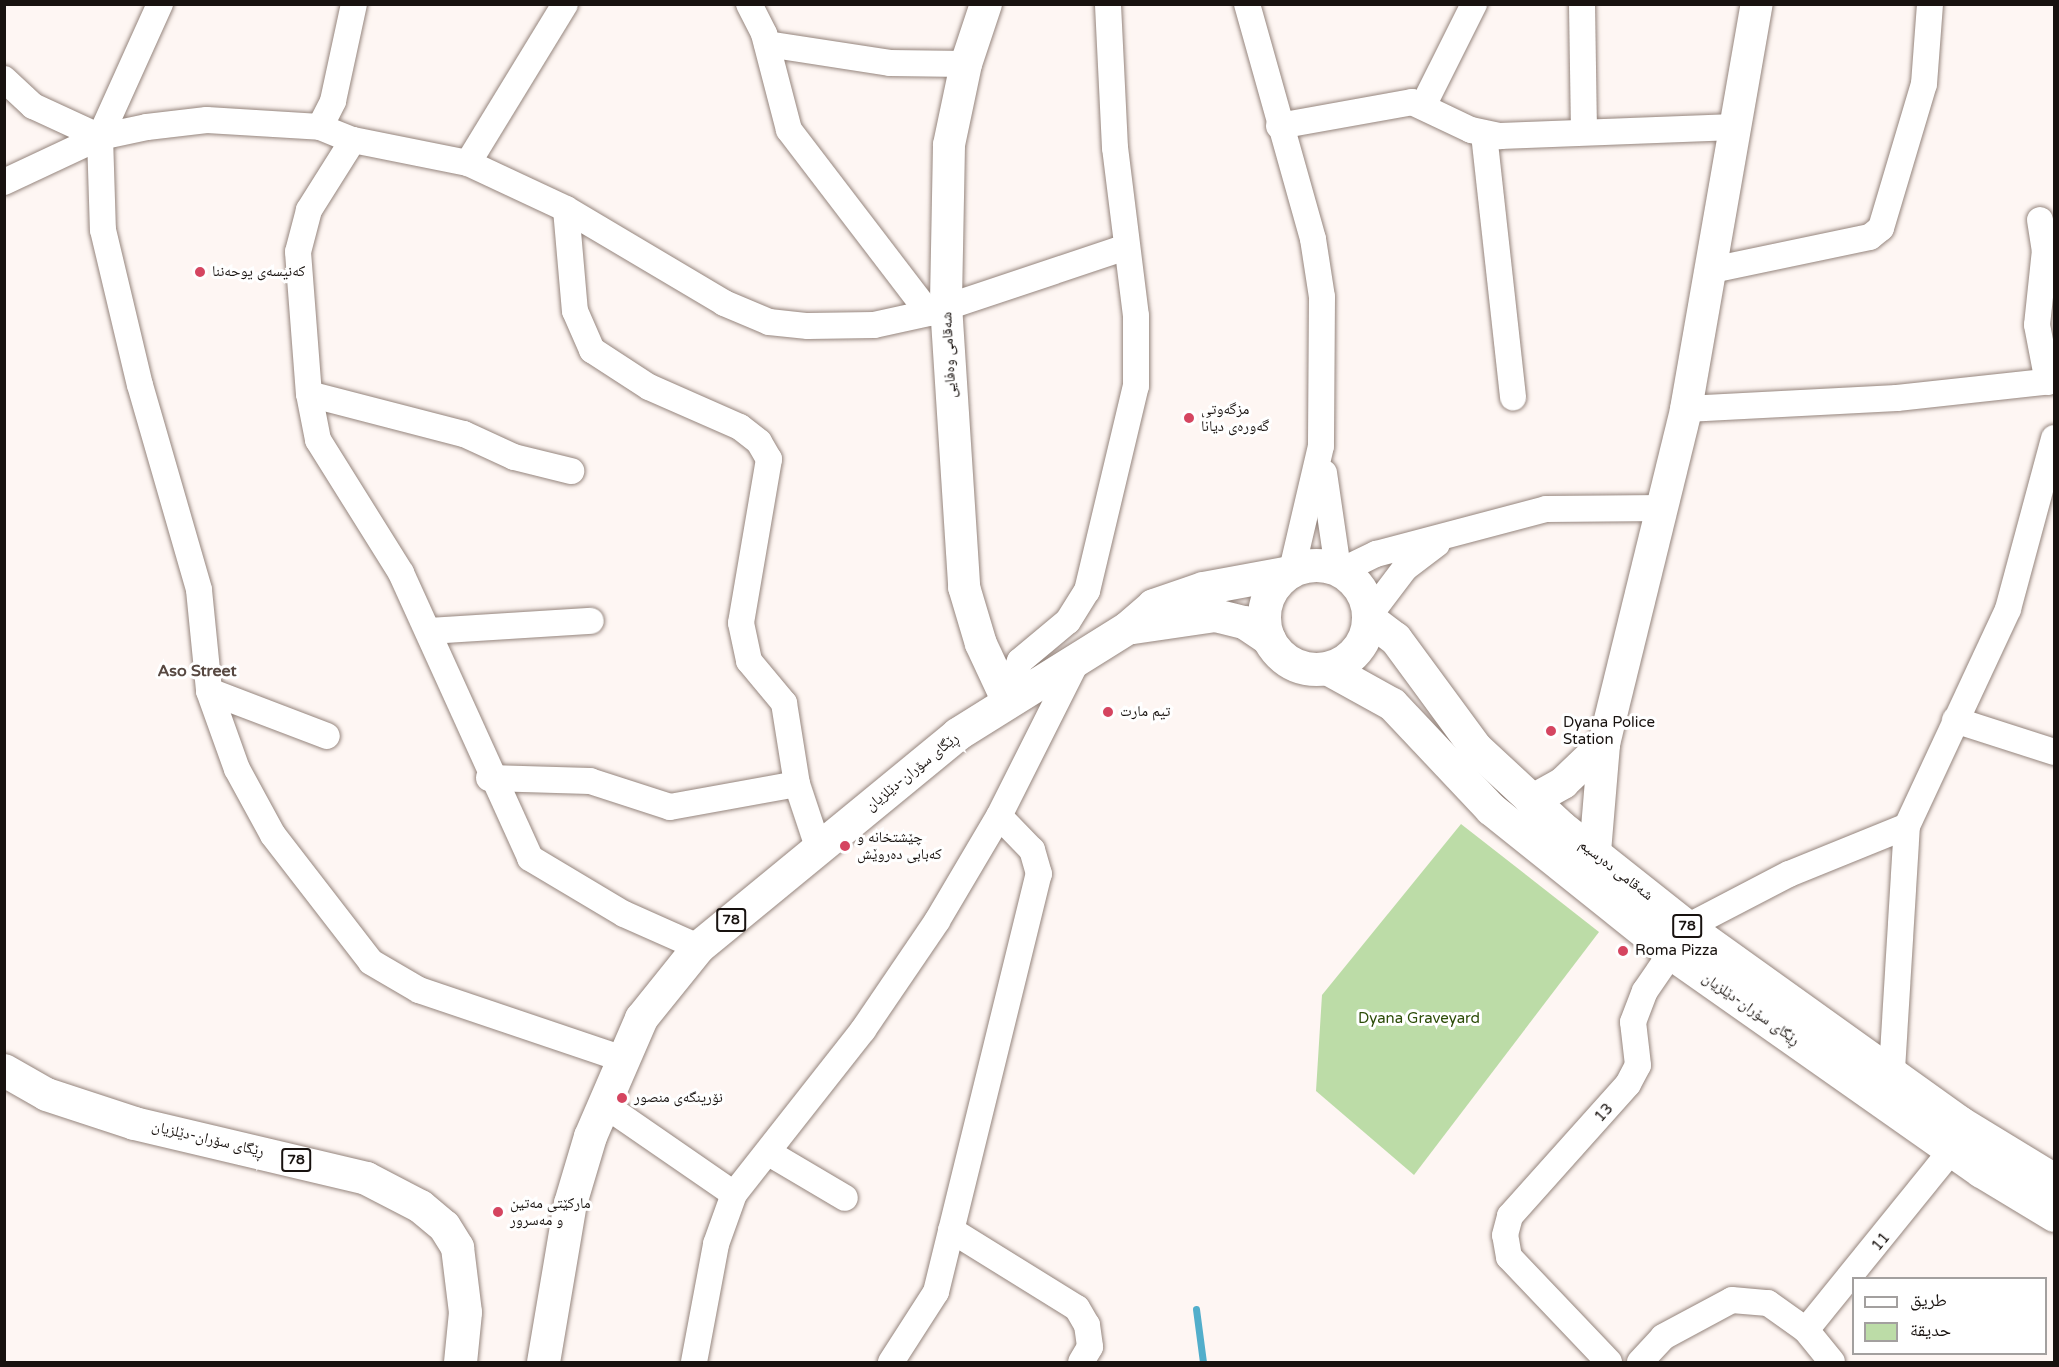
<!DOCTYPE html>
<meta charset="utf-8">
<style>
body{margin:0}
#map{position:relative;width:2059px;height:1367px;overflow:hidden;background:#fef6f3;font-family:"Varela Round","Noto Naskh Arabic",sans-serif}
div>[style]{position:absolute}
.green>*{inset:0;background:#bcdca7}
.stream>*{height:7px;margin:-3.5px;padding:0 3.5px;transform-origin:3.5px;border-radius:3.5px;background:#52aecb}
.roads{filter:drop-shadow(0 0 2px #95857d) drop-shadow(0 0 2px #95857d)}
.minor>*{height:26px;margin:-13px;padding:0 13px;transform-origin:13px;border-radius:13px;background:#fff}
.tertiary>*{height:32px;margin:-16px;padding:0 16px;transform-origin:16px;border-radius:16px;background:#fff}
.primary>*{height:33px;margin:-16.5px;padding:0 16.5px;transform-origin:16.5px;border-radius:16.5px;background:#fff}
.primary>.ring{margin:-16.5px;padding:0;box-sizing:content-box;background:none;border:33px solid #fff;border-radius:50%}
.dots>*{width:16px;height:16px;translate:-50% -50%;box-sizing:border-box;border:3px solid #fff;border-radius:50%}
span{translate:-50% -50%;white-space:nowrap;text-align:center;line-height:1.15;-webkit-text-stroke:6px #fff;paint-order:stroke}
.shield-label span{padding:2px 4px;background:#fff;border:2px solid;border-radius:4px;-webkit-text-stroke-width:0}
.shield-label{font-size:14px;color:#18120f;font-weight:700}
.poi-label{font-size:15px;color:#18120f}
.left{translate:0 -50%;text-align:left}
.street-label{font-size:15px;color:#18120f}
.park-label{font-size:15px;color:#2c4d08}
.neighbourhood-label{font-size:16px;color:#574841;font-weight:700}
.frame{position:absolute;inset:0;border:6px solid #18120f;pointer-events:none}
.legend{position:absolute;left:1852px;top:1277px;width:195px;height:78px;box-sizing:border-box;background:#fff;border:2px solid #a3a09f;margin:0;padding:8px 10px;list-style:none;font-size:18px;color:#18120f}
.legend li{display:flex;align-items:center;gap:12px;height:30px}
.legend b{width:30px;border:2px solid #a3a09f}
</style>
<div id="map">
<div class="green">
<div style="clip-path:polygon(1461px 824px,1599px 932px,1414px 1175px,1316px 1091px,1322px 995px)"></div>
</div>
<div class="stream">
<div style="left:1196px;top:1309px;width:53px;rotate:82.5deg"></div>
</div>
<div class="roads">
<div class="minor">
<div style="left:160px;top:4px;width:146px;rotate:114.3deg"></div>
<div style="left:100px;top:137px;width:93px;rotate:88.2deg"></div>
<div style="left:103px;top:230px;width:159px;rotate:76.6deg"></div>
<div style="left:140px;top:385px;width:213px;rotate:73.9deg"></div>
<div style="left:199px;top:590px;width:101px;rotate:84.3deg"></div>
<div style="left:209px;top:691px;width:83px;rotate:70.3deg"></div>
<div style="left:237px;top:769px;width:75px;rotate:61.4deg"></div>
<div style="left:273px;top:835px;width:160px;rotate:52.3deg"></div>
<div style="left:371px;top:962px;width:56px;rotate:30.3deg"></div>
<div style="left:419px;top:990px;width:212px;rotate:18.7deg"></div>
<div style="left:749px;top:4px;width:34px;rotate:63deg"></div>
<div style="left:764px;top:34px;width:99px;rotate:75.4deg"></div>
<div style="left:789px;top:130px;width:230px;rotate:52.6deg"></div>
<div style="left:1247px;top:4px;width:244px;rotate:74.3deg"></div>
<div style="left:1313px;top:239px;width:59px;rotate:81.2deg"></div>
<div style="left:1322px;top:297px;width:149px;rotate:90.4deg"></div>
<div style="left:1321px;top:446px;width:127px;rotate:103.2deg"></div>
<div style="left:1582px;top:4px;width:127px;rotate:89.1deg"></div>
<div style="left:767px;top:44px;width:124px;rotate:8.8deg"></div>
<div style="left:890px;top:63px;width:76px;rotate:0.8deg"></div>
<div style="left:4px;top:79px;width:40px;rotate:43deg"></div>
<div style="left:33px;top:106px;width:74px;rotate:24.8deg"></div>
<div style="left:1424px;top:104px;width:112px;rotate:-63.4deg"></div>
<div style="left:1279px;top:126px;width:135px;rotate:-10.2deg"></div>
<div style="left:1412px;top:102px;width:65px;rotate:25.4deg"></div>
<div style="left:1471px;top:130px;width:30px;rotate:12deg"></div>
<div style="left:1500px;top:136px;width:235px;rotate:-2.2deg"></div>
<div style="left:320px;top:127px;width:29px;rotate:-63deg"></div>
<div style="left:333px;top:101px;width:99px;rotate:-77.8deg"></div>
<div style="left:1484px;top:134px;width:265px;rotate:83.7deg"></div>
<div style="left:353px;top:140px;width:83px;rotate:122.2deg"></div>
<div style="left:309px;top:210px;width:43px;rotate:104.7deg"></div>
<div style="left:298px;top:252px;width:142px;rotate:85.6deg"></div>
<div style="left:309px;top:394px;width:47px;rotate:78.9deg"></div>
<div style="left:318px;top:440px;width:157px;rotate:58deg"></div>
<div style="left:401px;top:573px;width:313px;rotate:65.6deg"></div>
<div style="left:530px;top:858px;width:109px;rotate:30.8deg"></div>
<div style="left:624px;top:914px;width:81px;rotate:24deg"></div>
<div style="left:468px;top:163px;width:186px;rotate:-58.6deg"></div>
<div style="left:4px;top:182px;width:106px;rotate:-25.1deg"></div>
<div style="left:100px;top:137px;width:48px;rotate:-12deg"></div>
<div style="left:147px;top:127px;width:60px;rotate:-6.7deg"></div>
<div style="left:207px;top:120px;width:113px;rotate:3.5deg"></div>
<div style="left:320px;top:127px;width:35px;rotate:22deg"></div>
<div style="left:353px;top:140px;width:117px;rotate:11.3deg"></div>
<div style="left:468px;top:163px;width:108px;rotate:25.1deg"></div>
<div style="left:566px;top:209px;width:184px;rotate:30.7deg"></div>
<div style="left:724px;top:303px;width:49px;rotate:22.9deg"></div>
<div style="left:769px;top:322px;width:39px;rotate:6deg"></div>
<div style="left:808px;top:326px;width:66px;rotate:-0.9deg"></div>
<div style="left:874px;top:325px;width:56px;rotate:-12.3deg"></div>
<div style="left:929px;top:313px;width:208px;rotate:-18.5deg"></div>
<div style="left:566px;top:209px;width:102px;rotate:85deg"></div>
<div style="left:575px;top:311px;width:43px;rotate:66.4deg"></div>
<div style="left:592px;top:350px;width:68px;rotate:33deg"></div>
<div style="left:649px;top:387px;width:99px;rotate:23.7deg"></div>
<div style="left:740px;top:427px;width:24px;rotate:38deg"></div>
<div style="left:759px;top:442px;width:20px;rotate:60deg"></div>
<div style="left:769px;top:459px;width:166px;rotate:99.7deg"></div>
<div style="left:741px;top:623px;width:39px;rotate:78deg"></div>
<div style="left:749px;top:661px;width:55px;rotate:50.2deg"></div>
<div style="left:784px;top:703px;width:82px;rotate:80.9deg"></div>
<div style="left:797px;top:784px;width:70px;rotate:71.6deg"></div>
<div style="left:2040px;top:220px;width:30px;rotate:81deg"></div>
<div style="left:2045px;top:250px;width:75px;rotate:96.1deg"></div>
<div style="left:2037px;top:325px;width:58px;rotate:79.1deg"></div>
<div style="left:1712px;top:270px;width:161px;rotate:-11.8deg"></div>
<div style="left:1870px;top:237px;width:14px;rotate:-39deg"></div>
<div style="left:1881px;top:228px;width:150px;rotate:-73.4deg"></div>
<div style="left:1924px;top:84px;width:80px;rotate:-85.7deg"></div>
<div style="left:309px;top:394px;width:160px;rotate:14.5deg"></div>
<div style="left:464px;top:434px;width:55px;rotate:24.7deg"></div>
<div style="left:514px;top:457px;width:59px;rotate:13.8deg"></div>
<div style="left:1686px;top:409px;width:211px;rotate:-3deg"></div>
<div style="left:1897px;top:398px;width:158px;rotate:-6.2deg"></div>
<div style="left:1324px;top:473px;width:97px;rotate:81.7deg"></div>
<div style="left:1341px;top:571px;width:39px;rotate:-26deg"></div>
<div style="left:1376px;top:554px;width:176px;rotate:-14.8deg"></div>
<div style="left:1546px;top:509px;width:118px;rotate:-0.5deg"></div>
<div style="left:1368px;top:617px;width:61px;rotate:-52.9deg"></div>
<div style="left:1405px;top:568px;width:40px;rotate:-37deg"></div>
<div style="left:430px;top:631px;width:161px;rotate:-3.6deg"></div>
<div style="left:209px;top:691px;width:126px;rotate:20.9deg"></div>
<div style="left:1017px;top:697px;width:21px;rotate:-98deg"></div>
<div style="left:1014px;top:676px;width:16px;rotate:-68deg"></div>
<div style="left:1020px;top:661px;width:62px;rotate:-39.8deg"></div>
<div style="left:1068px;top:621px;width:36px;rotate:-58deg"></div>
<div style="left:1087px;top:591px;width:211px;rotate:-76.6deg"></div>
<div style="left:1136px;top:386px;width:70px;rotate:-90deg"></div>
<div style="left:1136px;top:316px;width:169px;rotate:-97.1deg"></div>
<div style="left:1115px;top:148px;width:144px;rotate:-92.8deg"></div>
<div style="left:1955px;top:720px;width:104px;rotate:17.9deg"></div>
<div style="left:489px;top:778px;width:101px;rotate:1.7deg"></div>
<div style="left:590px;top:781px;width:84px;rotate:18deg"></div>
<div style="left:670px;top:807px;width:129px;rotate:-10.3deg"></div>
<div style="left:1687px;top:927px;width:115px;rotate:-27.5deg"></div>
<div style="left:1789px;top:874px;width:127px;rotate:-22.1deg"></div>
<div style="left:1892px;top:1070px;width:244px;rotate:-86.5deg"></div>
<div style="left:1907px;top:826px;width:239px;rotate:-65deg"></div>
<div style="left:2008px;top:609px;width:177px;rotate:-74.9deg"></div>
<div style="left:602px;top:1103px;width:160px;rotate:34.6deg"></div>
<div style="left:769px;top:1153px;width:88px;rotate:30.6deg"></div>
<div style="left:951px;top:1230px;width:148px;rotate:31.8deg"></div>
<div style="left:1077px;top:1308px;width:20px;rotate:60deg"></div>
<div style="left:1087px;top:1325px;width:22px;rotate:82deg"></div>
<div style="left:1090px;top:1347px;width:17px;rotate:121deg"></div>
<div style="left:1806px;top:1330px;width:230px;rotate:-51deg"></div>
<div style="left:694px;top:1362px;width:120px;rotate:-79.4deg"></div>
<div style="left:716px;top:1244px;width:53px;rotate:-70.2deg"></div>
<div style="left:734px;top:1194px;width:209px;rotate:-51.8deg"></div>
<div style="left:863px;top:1030px;width:132px;rotate:-55.8deg"></div>
<div style="left:937px;top:921px;width:122px;rotate:-59.4deg"></div>
<div style="left:999px;top:816px;width:176px;rotate:-63.3deg"></div>
<div style="left:891px;top:1362px;width:83px;rotate:-57.3deg"></div>
<div style="left:936px;top:1292px;width:431px;rotate:-76.2deg"></div>
<div style="left:1039px;top:874px;width:25px;rotate:-106deg"></div>
<div style="left:1032px;top:850px;width:47px;rotate:-134.1deg"></div>
<div style="left:1609px;top:1362px;width:145px;rotate:-133.6deg"></div>
<div style="left:1509px;top:1257px;width:22px;rotate:-100deg"></div>
<div style="left:1505px;top:1235px;width:20px;rotate:-75deg"></div>
<div style="left:1510px;top:1216px;width:177px;rotate:-48.2deg"></div>
<div style="left:1628px;top:1084px;width:21px;rotate:-62deg"></div>
<div style="left:1638px;top:1065px;width:43px;rotate:-96.6deg"></div>
<div style="left:1633px;top:1022px;width:33px;rotate:-69deg"></div>
<div style="left:1645px;top:991px;width:46px;rotate:-55.6deg"></div>
<div style="left:1640px;top:1362px;width:34px;rotate:-47deg"></div>
<div style="left:1663px;top:1337px;width:78px;rotate:-28.2deg"></div>
<div style="left:1732px;top:1300px;width:36px;rotate:5deg"></div>
<div style="left:1768px;top:1303px;width:47px;rotate:35.4deg"></div>
<div style="left:1806px;top:1330px;width:41px;rotate:50.9deg"></div>
</div>
<div class="tertiary">
<div style="left:986px;top:4px;width:63px;rotate:108.4deg"></div>
<div style="left:966px;top:64px;width:83px;rotate:101.9deg"></div>
<div style="left:949px;top:145px;width:160px;rotate:91.1deg"></div>
<div style="left:946px;top:305px;width:283px;rotate:86.3deg"></div>
<div style="left:964px;top:587px;width:59px;rotate:73.4deg"></div>
<div style="left:981px;top:644px;width:64px;rotate:65deg"></div>
<div style="left:1531px;top:801px;width:37px;rotate:-29deg"></div>
<div style="left:1563px;top:783px;width:57px;rotate:-43.6deg"></div>
<div style="left:1595px;top:852px;width:108px;rotate:-85.2deg"></div>
<div style="left:1604px;top:744px;width:345px;rotate:-76.2deg"></div>
<div style="left:1686px;top:409px;width:411px;rotate:-80.1deg"></div>
</div>
<div class="primary">
<div class="ring" style="left:1264px;top:565px;width:71px;height:71px"></div>
<div style="left:1368px;top:618px;width:34px;rotate:37deg"></div>
<div style="left:1395px;top:638px;width:135px;rotate:53.7deg"></div>
<div style="left:1475px;top:747px;width:117px;rotate:42.9deg"></div>
<div style="left:1561px;top:827px;width:161px;rotate:38.4deg"></div>
<div style="left:1687px;top:927px;width:335px;rotate:35.6deg"></div>
<div style="left:1959px;top:1122px;width:111px;rotate:31.4deg"></div>
<div style="left:1133px;top:627px;width:83px;rotate:-8.3deg"></div>
<div style="left:1215px;top:615px;width:30px;rotate:14deg"></div>
<div style="left:1244px;top:622px;width:30px;rotate:34deg"></div>
<div style="left:1327px;top:668px;width:74px;rotate:29deg"></div>
<div style="left:1392px;top:704px;width:144px;rotate:46.7deg"></div>
<div style="left:1491px;top:809px;width:231px;rotate:38.7deg"></div>
<div style="left:1671px;top:953px;width:379px;rotate:35.1deg"></div>
<div style="left:1981px;top:1171px;width:85px;rotate:31.1deg"></div>
<div style="left:4px;top:1070px;width:48px;rotate:29.7deg"></div>
<div style="left:46px;top:1094px;width:93px;rotate:18.2deg"></div>
<div style="left:134px;top:1123px;width:238px;rotate:13.3deg"></div>
<div style="left:366px;top:1178px;width:61px;rotate:27.4deg"></div>
<div style="left:420px;top:1206px;width:31px;rotate:40deg"></div>
<div style="left:444px;top:1226px;width:25px;rotate:58deg"></div>
<div style="left:457px;top:1247px;width:65px;rotate:83deg"></div>
<div style="left:465px;top:1312px;width:50px;rotate:95.7deg"></div>
<div style="left:543px;top:1362px;width:161px;rotate:-80.4deg"></div>
<div style="left:570px;top:1203px;width:70px;rotate:-73.4deg"></div>
<div style="left:590px;top:1136px;width:129px;rotate:-66.6deg"></div>
<div style="left:641px;top:1018px;width:91px;rotate:-51.2deg"></div>
<div style="left:698px;top:947px;width:335px;rotate:-39.4deg"></div>
<div style="left:957px;top:734px;width:202px;rotate:-32deg"></div>
<div style="left:1128px;top:627px;width:33px;rotate:-41deg"></div>
<div style="left:1153px;top:605px;width:53px;rotate:-18.8deg"></div>
<div style="left:1203px;top:588px;width:87px;rotate:-10.5deg"></div>
</div>
</div>
<div class="dots">
<div style="left:200px;top:272px;background:#d54560"></div>
<div style="left:1189px;top:418px;background:#d54560"></div>
<div style="left:1108px;top:712px;background:#d54560"></div>
<div style="left:1551px;top:731px;background:#d54560"></div>
<div style="left:845px;top:846px;background:#d54560"></div>
<div style="left:1623px;top:951px;background:#d54560"></div>
<div style="left:622px;top:1098px;background:#d54560"></div>
<div style="left:498px;top:1212px;background:#d54560"></div>
</div>
<div class="shield-label">
<span style="left:731px;top:920px">78</span>
<span style="left:1687px;top:926px">78</span>
<span style="left:296px;top:1160px">78</span>
</div>
<div class="poi-label">
<span class="left" style="left:212px;top:272px">کەنیسەی یوحەننا</span>
<span class="left" style="left:1201px;top:418px">مزگەوتی<br>گەورەی دیانا</span>
<span class="left" style="left:1120px;top:712px">تیم مارت</span>
<span class="left" style="left:1563px;top:731px">Dyana Police<br>Station</span>
<span class="left" style="left:857px;top:846px">چێشتخانە و<br>کەبابی دەروێش</span>
<span class="left" style="left:1635px;top:951px">Roma Pizza</span>
<span class="left" style="left:634px;top:1098px">نۆرینگه‌ی منصور</span>
<span class="left" style="left:510px;top:1212px">مارکێتی مەتین<br>و مەسرور</span>
</div>
<div class="street-label">
<span style="left:949px;top:355px;rotate:-93deg">شەقامی وەفایی</span>
<span style="left:912px;top:772px;rotate:-39deg">ڕێگای سۆران-دێلزیان</span>
<span style="left:1616px;top:870px;rotate:38deg">شەقامی دەرسیم</span>
<span style="left:1751px;top:1009px;rotate:35deg">ڕێگای سۆران-دێلزیان</span>
<span style="left:1604px;top:1113px;rotate:-48deg">13</span>
<span style="left:208px;top:1139px;rotate:13deg">ڕێگای سۆران-دێلزیان</span>
<span style="left:1881px;top:1242px;rotate:-50deg">11</span>
</div>
<div class="park-label">
<span style="left:1419px;top:1019px">Dyana Graveyard</span>
</div>
<div class="neighbourhood-label">
<span style="left:197px;top:671px">Aso Street</span>
</div>
<div class="frame"></div>
<ul class="legend">
<li><b style="height:8px;background:#fff"></b>طريق</li>
<li><b style="height:16px;background:#bcdca7"></b>حديقة</li>
</ul>
</div>
